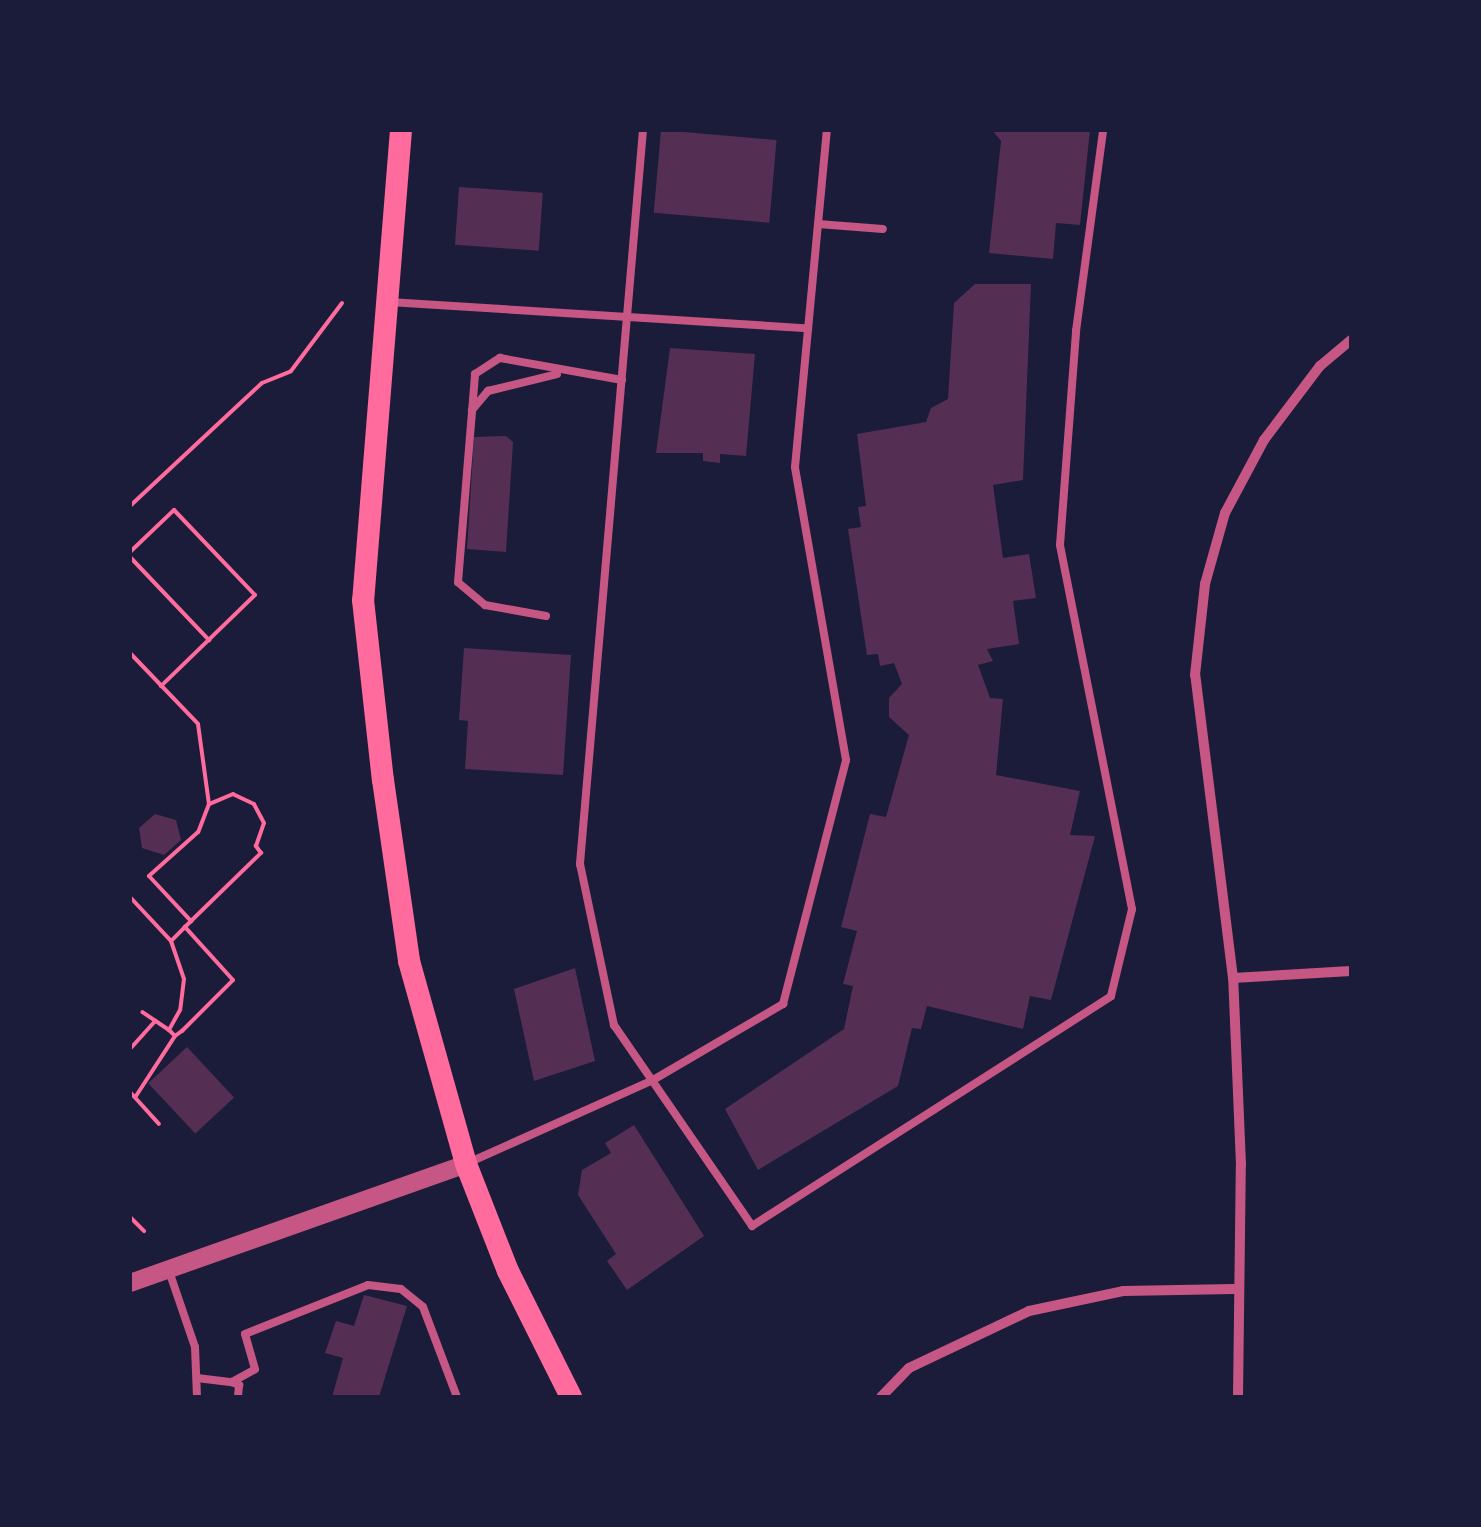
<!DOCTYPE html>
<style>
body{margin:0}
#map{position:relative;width:1481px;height:1527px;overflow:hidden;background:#1b1b3a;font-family:Karla,sans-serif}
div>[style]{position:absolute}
.building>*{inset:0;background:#542f53;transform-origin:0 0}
.path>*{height:4px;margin:-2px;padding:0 2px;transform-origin:2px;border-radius:2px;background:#ff6b9d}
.service>*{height:8px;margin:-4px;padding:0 4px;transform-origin:4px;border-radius:4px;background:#c65784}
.minor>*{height:10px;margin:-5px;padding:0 5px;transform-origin:5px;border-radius:5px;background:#c65784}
.tertiary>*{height:18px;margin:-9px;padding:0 9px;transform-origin:9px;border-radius:9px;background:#c65784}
.primary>*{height:22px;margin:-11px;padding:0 11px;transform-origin:11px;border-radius:11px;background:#ff6b9d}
span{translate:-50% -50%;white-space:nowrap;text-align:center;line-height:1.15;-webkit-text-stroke:10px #1b1b3a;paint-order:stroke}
.frame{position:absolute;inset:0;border:132px solid #1b1b3a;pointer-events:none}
</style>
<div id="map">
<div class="building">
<div style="left:661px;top:130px;width:116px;height:83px;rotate:5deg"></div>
<div style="clip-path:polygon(992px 130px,1090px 130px,1080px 225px,1056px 223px,1053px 259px,989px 253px,1001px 141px)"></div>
<div style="left:459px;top:187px;width:84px;height:58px;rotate:4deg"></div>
<div style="clip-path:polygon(975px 284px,1031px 284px,1023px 480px,993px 485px,1003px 558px,1029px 554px,1036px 598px,1013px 601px,1019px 644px,987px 649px,993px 661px,978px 665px,990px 698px,1003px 699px,996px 775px,1080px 791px,1070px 835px,1095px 836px,1051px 1000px,1030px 996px,1023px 1029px,927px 1006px,921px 1029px,912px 1028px,898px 1086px,758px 1170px,725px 1109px,844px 1029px,853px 986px,843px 984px,857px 931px,841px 927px,870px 814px,886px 817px,909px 735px,889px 717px,889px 698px,902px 684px,894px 663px,880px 666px,878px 654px,867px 655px,848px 529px,861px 527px,858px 507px,866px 506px,857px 434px,926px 422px,931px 408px,948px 399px,954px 303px)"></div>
<div style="clip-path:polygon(670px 348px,755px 354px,746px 456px,720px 454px,720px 463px,703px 461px,703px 453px,656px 453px)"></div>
<div style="clip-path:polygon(506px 436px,513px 442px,506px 552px,467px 549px,474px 437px)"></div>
<div style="clip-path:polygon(464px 648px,571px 655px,563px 775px,465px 769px,468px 721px,459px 720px)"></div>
<div style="clip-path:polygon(155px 814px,176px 820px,181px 840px,164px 855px,142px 848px,139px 828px)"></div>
<div style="clip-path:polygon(575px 968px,595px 1061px,534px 1081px,514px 989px)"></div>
<div style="left:187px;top:1047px;width:69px;height:53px;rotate:47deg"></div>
<div style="clip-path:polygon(634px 1125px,704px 1236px,627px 1290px,607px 1261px,616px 1254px,578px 1195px,582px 1170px,611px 1153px,605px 1143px)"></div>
<div style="clip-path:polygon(364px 1295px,407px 1306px,379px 1397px,332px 1397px,343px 1358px,325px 1353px,336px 1321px,354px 1326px)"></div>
</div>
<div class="path">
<div style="left:130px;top:506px;width:180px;rotate:-43deg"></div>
<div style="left:262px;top:383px;width:31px;rotate:-22deg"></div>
<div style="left:291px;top:371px;width:85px;rotate:-53.1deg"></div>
<div style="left:130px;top:552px;width:61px;rotate:-43.7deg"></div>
<div style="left:174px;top:510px;width:117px;rotate:46.4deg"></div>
<div style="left:255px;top:595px;width:131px;rotate:135.9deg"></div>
<div style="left:130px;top:557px;width:115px;rotate:46.4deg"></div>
<div style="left:130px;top:653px;width:98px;rotate:46.2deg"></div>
<div style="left:198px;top:724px;width:81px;rotate:82.2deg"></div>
<div style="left:209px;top:804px;width:30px;rotate:111deg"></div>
<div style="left:198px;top:832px;width:66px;rotate:138.1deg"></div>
<div style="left:149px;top:876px;width:62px;rotate:47deg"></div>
<div style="left:191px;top:921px;width:28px;rotate:135deg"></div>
<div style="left:130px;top:897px;width:60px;rotate:47deg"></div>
<div style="left:171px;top:941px;width:40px;rotate:71.1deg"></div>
<div style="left:184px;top:979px;width:31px;rotate:97deg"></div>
<div style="left:180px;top:1010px;width:23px;rotate:119deg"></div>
<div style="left:169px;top:1030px;width:32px;rotate:-146deg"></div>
<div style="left:191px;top:921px;width:98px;rotate:-44.2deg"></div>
<div style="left:261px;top:853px;width:9px;rotate:-126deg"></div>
<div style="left:256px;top:846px;width:24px;rotate:-71deg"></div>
<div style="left:264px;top:823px;width:21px;rotate:-118deg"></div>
<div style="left:254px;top:804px;width:23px;rotate:-155deg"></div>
<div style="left:233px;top:794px;width:26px;rotate:157deg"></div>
<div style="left:169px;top:1030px;width:8px;rotate:45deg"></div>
<div style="left:175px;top:1036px;width:9px;rotate:-36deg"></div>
<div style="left:182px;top:1031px;width:72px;rotate:-45deg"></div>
<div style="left:233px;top:980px;width:72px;rotate:-132.2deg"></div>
<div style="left:130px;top:1049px;width:38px;rotate:-48deg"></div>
<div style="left:130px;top:1092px;width:43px;rotate:47.8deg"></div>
<div style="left:136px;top:1096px;width:72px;rotate:-57deg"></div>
<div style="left:130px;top:1217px;width:20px;rotate:45deg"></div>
</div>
<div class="service">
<div style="left:643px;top:130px;width:737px;rotate:94.91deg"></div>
<div style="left:580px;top:864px;width:165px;rotate:78.1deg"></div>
<div style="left:614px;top:1025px;width:244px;rotate:55.5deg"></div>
<div style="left:752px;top:1226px;width:426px;rotate:-32.6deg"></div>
<div style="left:1111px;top:996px;width:89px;rotate:-76.4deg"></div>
<div style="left:1132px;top:909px;width:371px;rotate:-101.2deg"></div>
<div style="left:1060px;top:545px;width:215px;rotate:-85.7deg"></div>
<div style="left:1076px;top:331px;width:203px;rotate:-82.3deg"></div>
<div style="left:818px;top:224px;width:65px;rotate:4.4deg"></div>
<div style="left:389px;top:302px;width:420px;rotate:3.6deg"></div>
<div style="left:472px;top:410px;width:25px;rotate:-50deg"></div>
<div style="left:488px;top:391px;width:71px;rotate:-13.8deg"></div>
<div style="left:546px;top:616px;width:62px;rotate:-169.8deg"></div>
<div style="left:485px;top:605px;width:35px;rotate:-140deg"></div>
<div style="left:458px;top:582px;width:209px;rotate:-85.3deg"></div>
<div style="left:475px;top:374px;width:30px;rotate:-33deg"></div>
<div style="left:500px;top:358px;width:124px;rotate:10.2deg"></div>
<div style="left:470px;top:1162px;width:201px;rotate:-24.1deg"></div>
<div style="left:653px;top:1080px;width:151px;rotate:-30.3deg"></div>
<div style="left:783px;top:1004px;width:252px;rotate:-75.5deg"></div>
<div style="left:846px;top:760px;width:297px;rotate:-99.9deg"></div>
<div style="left:795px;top:467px;width:339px;rotate:-84.6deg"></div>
<div style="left:169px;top:1271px;width:80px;rotate:71.1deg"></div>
<div style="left:195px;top:1347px;width:50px;rotate:87.7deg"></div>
<div style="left:197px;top:1378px;width:35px;rotate:7deg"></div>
<div style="left:232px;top:1382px;width:26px;rotate:-29deg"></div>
<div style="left:255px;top:1369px;width:36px;rotate:-106deg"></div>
<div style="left:245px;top:1334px;width:132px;rotate:-21.7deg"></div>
<div style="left:368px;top:1285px;width:33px;rotate:7deg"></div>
<div style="left:401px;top:1289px;width:28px;rotate:39deg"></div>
<div style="left:423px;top:1307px;width:96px;rotate:69.3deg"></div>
<div style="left:232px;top:1382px;width:8px;rotate:23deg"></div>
<div style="left:239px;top:1385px;width:12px;rotate:95deg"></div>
</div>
<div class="minor">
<div style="left:1233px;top:978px;width:118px;rotate:-3.4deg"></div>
<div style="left:881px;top:1397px;width:40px;rotate:-46deg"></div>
<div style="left:909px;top:1368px;width:133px;rotate:-25.4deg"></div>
<div style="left:1029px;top:1311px;width:96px;rotate:-12deg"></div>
<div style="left:1123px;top:1291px;width:111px;rotate:-1deg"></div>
<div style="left:1238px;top:1397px;width:232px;rotate:-89.3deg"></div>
<div style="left:1241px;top:1165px;width:187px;rotate:-92.4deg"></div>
<div style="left:1233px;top:978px;width:305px;rotate:-97.1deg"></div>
<div style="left:1195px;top:675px;width:92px;rotate:-83.7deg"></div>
<div style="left:1205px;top:584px;width:74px;rotate:-74.3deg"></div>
<div style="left:1225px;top:513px;width:83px;rotate:-61.9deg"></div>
<div style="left:1264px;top:440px;width:93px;rotate:-52.9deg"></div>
<div style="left:1320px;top:366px;width:40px;rotate:-40deg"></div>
</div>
<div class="tertiary">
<div style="left:130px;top:1283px;width:356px;rotate:-19.5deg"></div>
</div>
<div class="primary">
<div style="left:401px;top:130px;width:472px;rotate:94.6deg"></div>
<div style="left:363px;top:600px;width:181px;rotate:83.7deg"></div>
<div style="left:383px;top:780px;width:183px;rotate:81.8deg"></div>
<div style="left:409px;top:961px;width:211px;rotate:74.3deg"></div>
<div style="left:466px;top:1164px;width:115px;rotate:68.6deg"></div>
<div style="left:508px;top:1271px;width:141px;rotate:63.4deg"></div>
</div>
<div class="frame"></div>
</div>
